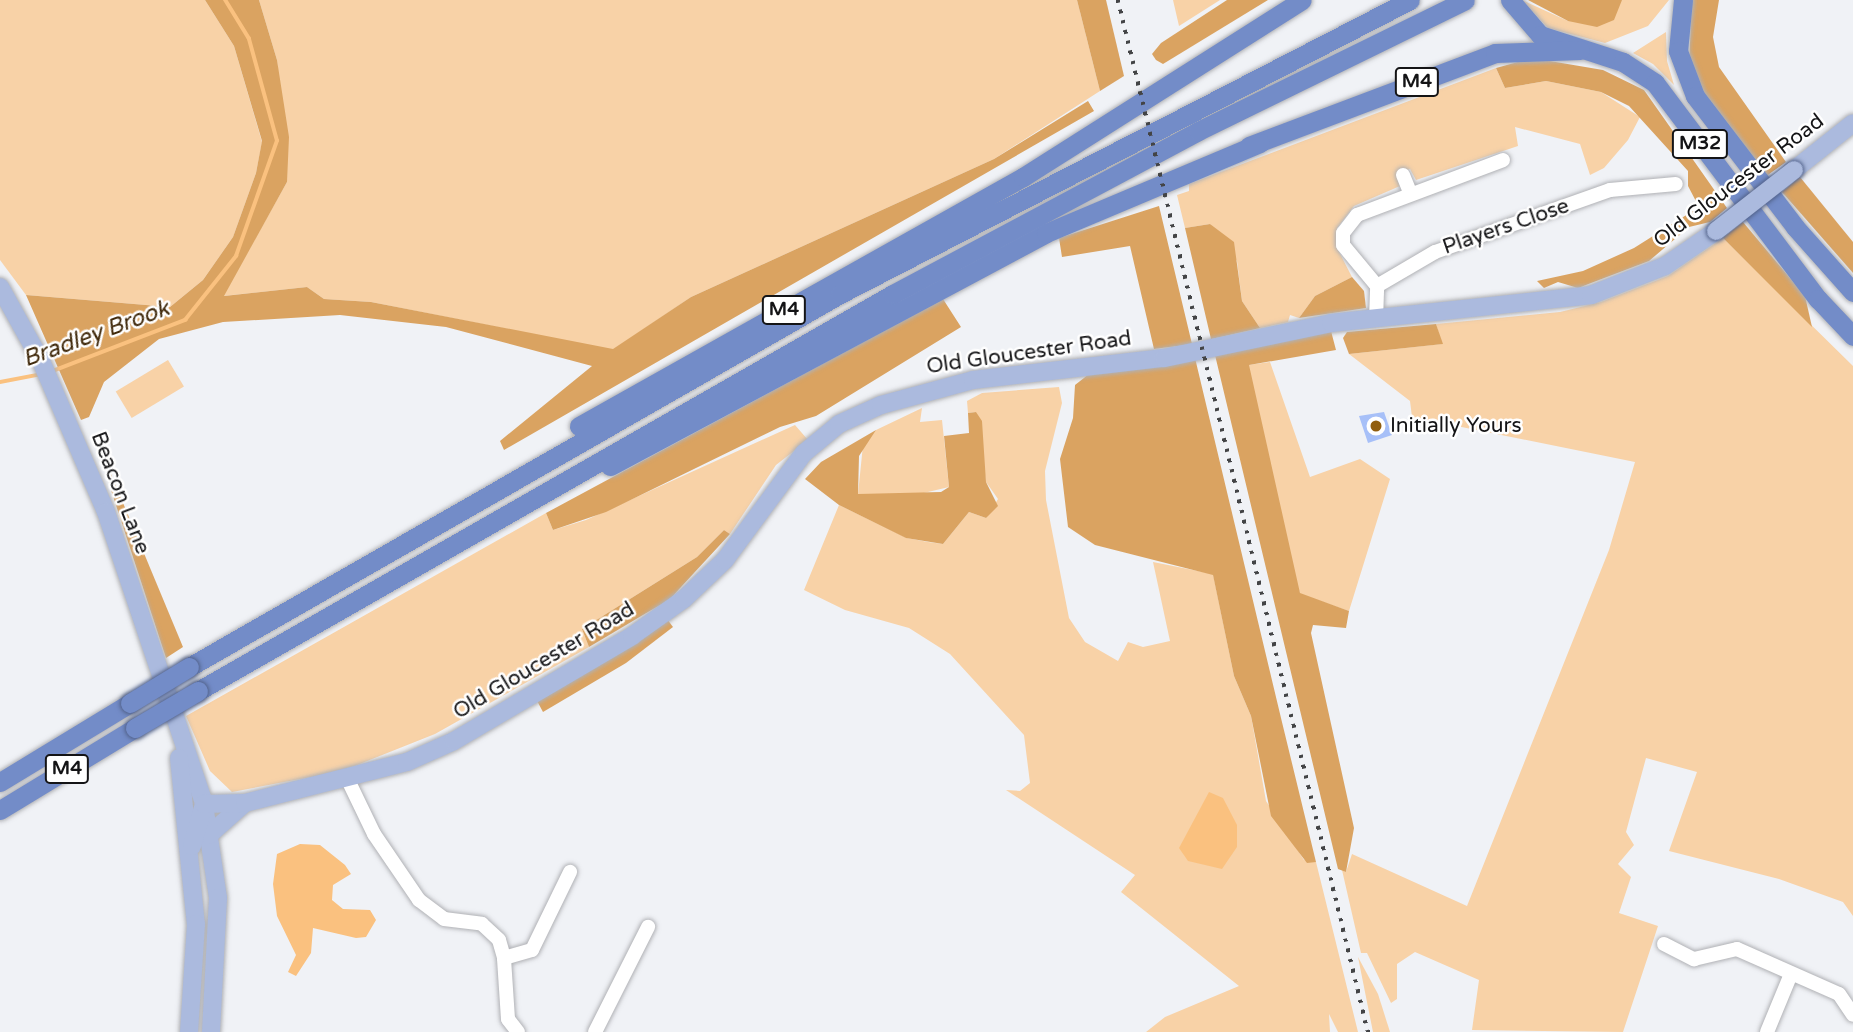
<!DOCTYPE html>
<style>
body{margin:0}
#map{position:relative;width:1853px;height:1032px;overflow:hidden;background:#f0f2f6;font-family:"Varela Round",sans-serif}
div>[style]{position:absolute}
.green>*{inset:0;background:#f8d2a7;transform-origin:0 0}
.forest>*{inset:0;background:#daa361}
.water>*{inset:0;background:#fac17f}
.stream>*{height:3.5px;margin:-1.75px;padding:0 1.75px;transform-origin:1.75px;border-radius:1.75px;background:#fac17f}
.building>*{inset:0;background:#a7c0f8}
.roads{filter:drop-shadow(0 0 2px #b0b1b5) drop-shadow(0 0 2px #b0b1b5)}
.minor>*{height:14px;margin:-7px;padding:0 7px;transform-origin:7px;border-radius:7px;background:#fff}
.major>*{height:18px;margin:-9px;padding:0 9px;transform-origin:9px;border-radius:9px;background:#abbade}
.highway>*{height:19px;margin:-9.5px;padding:0 9.5px;transform-origin:9.5px;border-radius:9.5px;background:#738cc8}
.rail>*{height:3.5px;margin-top:-1.75px;transform-origin:0;background:repeating-linear-gradient(90deg,#434446 0 3.5px,transparent 0 10.5px)}
.bridges{filter:drop-shadow(0 0 2px #52628a) drop-shadow(0 0 2px #52628a)}
.major-bridge>*{height:18px;margin:-9px;padding:0 9px;transform-origin:9px;border-radius:9px;background:#abbade}
.highway-bridge>*{height:19px;margin:-9.5px;padding:0 9.5px;transform-origin:9.5px;border-radius:9.5px;background:#738cc8}
.dots>*{width:19px;height:19px;translate:-50% -50%;box-sizing:border-box;border:4px solid #fff;border-radius:50%}
span{translate:-50% -50%;white-space:nowrap;text-align:center;line-height:1.15;-webkit-text-stroke:5px #fff;paint-order:stroke}
.shield-label span{padding:2px 5px;background:#fff;border:2px solid;border-radius:5px;-webkit-text-stroke-width:0}
.shield-label{font-size:19px;color:#141416;font-weight:700}
.street-label{font-size:21px;color:#141416}
.poi-label{font-size:21px;color:#141416}
.left{translate:0 -50%;text-align:left}
.water-label{font-size:23px;color:#40290b;font-style:italic}
</style>
<div id="map">
<div class="green">
<div style="clip-path:polygon(0 0,205px 0,234px 46px,262px 142px,256px 173px,233px 237px,203px 280px,170px 307px,26px 295px,0 260px)"></div>
<div style="clip-path:polygon(259px 0,1077px 0,1100px 91px,994px 159px,691px 297px,613px 350px,371px 302px,324px 299px,307px 287px,223px 296px,287px 182px,277px 60px)"></div>
<div style="clip-path:polygon(1173px 0,1220px 0,1179px 26px)"></div>
<div style="clip-path:polygon(1522px 0,1568px 21px,1622px 0,1669px 0,1648px 26px,1605px 43px,1548px 28px)"></div>
<div style="clip-path:polygon(1666px 32px,1667px 61px,1674px 85px,1653px 64px,1633px 53px)"></div>
<div style="clip-path:polygon(1496px 68px,1505px 88px,1546px 81px,1601px 92px,1640px 117px,1628px 140px,1604px 168px,1590px 175px,1580px 144px,1515px 127px,1518px 146px,1416px 180px,1410px 169px,1396px 174px,1400px 186px,1354px 206px,1337px 228px,1336px 246px,1352px 277px,1315px 296px,1299px 318px,1290px 315px,1288px 322px,1260px 328px,1242px 301px,1237px 261px,1210px 224px,1185px 228px,1177px 195px,1189px 191px,1189px 184px)"></div>
<div style="clip-path:polygon(1723px 238px,1853px 366px,1853px 916px,1843px 902px,1779px 879px,1669px 851px,1697px 772px,1646px 758px,1626px 832px,1634px 845px,1618px 864px,1631px 877px,1619px 913px,1658px 926px,1623px 1032px,1472px 1030px,1479px 980px,1415px 952px,1397px 964px,1397px 999px,1391px 1003px,1367px 953px,1361px 953px,1342px 870px,1346px 872px,1352px 854px,1467px 906px,1609px 550px,1635px 462px,1412px 417px,1410px 401px,1349px 354px,1442px 344px,1436px 324px,1560px 312px,1601px 302px,1668px 276px)"></div>
<div style="left:168px;top:360px;width:31px;height:61px;rotate:59deg"></div>
<div style="clip-path:polygon(1270px 362px,1310px 477px,1360px 459px,1390px 479px,1349px 611px,1300px 594px,1290px 561px,1248px 365px)"></div>
<div style="clip-path:polygon(1059px 387px,1062px 403px,1045px 471px,1046px 500px,1069px 618px,1085px 642px,1118px 661px,1128px 642px,1143px 647px,1170px 641px,1153px 562px,1213px 574px,1234px 676px,1251px 716px,1266px 801px,1304px 860px,1316px 862px,1358px 1032px,1338px 1032px,1329px 1014px,1330px 1032px,1146px 1032px,1165px 1017px,1239px 986px,1121px 892px,1135px 875px,1006px 790px,1020px 791px,1030px 783px,1024px 735px,950px 654px,909px 628px,845px 610px,804px 590px,839px 505px,907px 538px,928px 542px,943px 544px,969px 512px,986px 518px,998px 499px,986px 482px,976px 412px,968px 413px,967px 401px,982px 393px)"></div>
<div style="clip-path:polygon(922px 408px,920px 422px,942px 420px,949px 487px,911px 496px,858px 494px,863px 445px,876px 430px)"></div>
<div style="clip-path:polygon(795px 425px,808px 440px,776px 465px,730px 534px,724px 530px,697px 557px,582px 629px,589px 647px,435px 734px,342px 771px,232px 792px,210px 771px,186px 716px,546px 513px,553px 530px,586px 520px)"></div>
<div style="clip-path:polygon(1358px 957px,1378px 994px,1390px 1032px,1373px 1032px)"></div>
</div>
<div class="forest">
<div style="clip-path:polygon(205px 0,259px 0,277px 60px,289px 137px,287px 182px,224px 296px,307px 287px,324px 299px,371px 302px,613px 349px,691px 297px,994px 159px,1088px 101px,1094px 111px,504px 450px,500px 441px,592px 366px,446px 327px,340px 315px,223px 322px,159px 339px,104px 382px,89px 417px,81px 420px,26px 295px,170px 307px,203px 280px,233px 237px,256px 173px,262px 141px,234px 46px)"></div>
<div style="clip-path:polygon(1077px 0,1106px 0,1124px 76px,1100px 91px)"></div>
<div style="clip-path:polygon(1227px 0,1268px 0,1163px 64px,1156px 60px,1152px 54px,1161px 43px)"></div>
<div style="clip-path:polygon(1528px 0,1622px 0,1614px 20px,1597px 27px,1568px 21px)"></div>
<div style="clip-path:polygon(1692px 0,1719px 0,1713px 37px,1719px 67px,1786px 162px,1765px 177px,1706px 96px,1689px 64px)"></div>
<div style="clip-path:polygon(1532px 58px,1603px 70px,1644px 90px,1727px 208px,1710px 222px,1689px 227px,1649px 261px,1578px 288px,1558px 282px,1544px 288px,1537px 281px,1583px 271px,1634px 248px,1699px 207px,1688px 186px,1688px 171px,1629px 106px,1601px 92px,1546px 81px,1505px 88px,1496px 68px)"></div>
<div style="clip-path:polygon(1800px 177px,1853px 242px,1853px 273px,1782px 192px)"></div>
<div style="clip-path:polygon(1159px 206px,1192px 344px,1154px 349px,1130px 246px,1062px 257px,1059px 238px)"></div>
<div style="clip-path:polygon(1743px 222px,1805px 296px,1812px 327px,1723px 238px)"></div>
<div style="clip-path:polygon(1210px 224px,1234px 242px,1242px 301px,1260px 328px,1211px 339px,1185px 228px)"></div>
<div style="clip-path:polygon(1352px 277px,1364px 291px,1366px 308px,1299px 318px,1315px 296px)"></div>
<div style="clip-path:polygon(943px 299px,961px 327px,816px 416px,780px 427px,606px 512px,553px 530px,546px 513px)"></div>
<div style="clip-path:polygon(1436px 324px,1443px 344px,1349px 354px,1343px 338px,1347px 332px)"></div>
<div style="clip-path:polygon(1331px 331px,1336px 350px,1249px 365px,1300px 593px,1349px 611px,1346px 628px,1313px 625px,1311px 633px,1354px 828px,1346px 872px,1338px 869px,1215px 355px)"></div>
<div style="clip-path:polygon(1195px 358px,1281px 718px,1316px 862px,1307px 863px,1271px 816px,1251px 716px,1234px 676px,1213px 575px,1095px 545px,1068px 527px,1060px 459px,1073px 418px,1075px 385px,1089px 374px)"></div>
<div style="clip-path:polygon(976px 412px,982px 421px,986px 482px,998px 506px,986px 518px,969px 512px,943px 544px,906px 538px,839px 505px,805px 479px,821px 462px,876px 430px,859px 456px,858px 494px,941px 492px,949px 487px,944px 436px,969px 433px,968px 413px)"></div>
<div style="clip-path:polygon(106px 462px,183px 647px,166px 658px,110px 487px)"></div>
<div style="clip-path:polygon(724px 530px,730px 534px,670px 599px,589px 647px,582px 629px,697px 557px)"></div>
<div style="clip-path:polygon(667px 619px,673px 627px,626px 663px,543px 712px,535px 697px)"></div>
</div>
<div class="water">
<div style="clip-path:polygon(1209px 792px,1223px 798px,1237px 825px,1237px 847px,1222px 869px,1188px 861px,1179px 848px)"></div>
<div style="clip-path:polygon(300px 844px,320px 845px,345px 865px,351px 874px,333px 885px,332px 900px,343px 909px,370px 910px,376px 920px,366px 937px,356px 938px,313px 928px,311px 953px,296px 976px,288px 972px,296px 955px,277px 916px,273px 884px,277px 854px)"></div>
</div>
<div class="stream">
<div style="left:53px;top:371px;width:142px;rotate:-21.1deg"></div>
<div style="left:185px;top:320px;width:82px;rotate:-51.4deg"></div>
<div style="left:236px;top:256px;width:122px;rotate:-70.4deg"></div>
<div style="left:277px;top:141px;width:106px;rotate:-105.4deg"></div>
<div style="left:249px;top:39px;width:46px;rotate:-121.6deg"></div>
<div style="left:0;top:382px;width:43px;rotate:-10.8deg"></div>
</div>
<div class="building">
<div style="clip-path:polygon(1384px 412px,1392px 435px,1368px 443px,1359px 416px)"></div>
</div>
<div class="roads">
<div class="minor">
<div style="left:1403px;top:175px;width:18px;rotate:68deg"></div>
<div style="left:1377px;top:286px;width:53px;rotate:-129.7deg"></div>
<div style="left:1343px;top:245px;width:12px;rotate:-90deg"></div>
<div style="left:1343px;top:233px;width:23px;rotate:-52deg"></div>
<div style="left:1357px;top:215px;width:156px;rotate:-20.6deg"></div>
<div style="left:1376px;top:320px;width:34px;rotate:-88deg"></div>
<div style="left:1377px;top:286px;width:67px;rotate:-30.4deg"></div>
<div style="left:1435px;top:252px;width:186px;rotate:-19.5deg"></div>
<div style="left:1610px;top:190px;width:66px;rotate:-5.2deg"></div>
<div style="left:348px;top:780px;width:60px;rotate:64.3deg"></div>
<div style="left:374px;top:834px;width:80px;rotate:55.7deg"></div>
<div style="left:419px;top:900px;width:31px;rotate:37deg"></div>
<div style="left:444px;top:919px;width:38px;rotate:7deg"></div>
<div style="left:482px;top:924px;width:23px;rotate:43deg"></div>
<div style="left:499px;top:940px;width:19px;rotate:74deg"></div>
<div style="left:1664px;top:944px;width:34px;rotate:27deg"></div>
<div style="left:1694px;top:959px;width:44px;rotate:-13.1deg"></div>
<div style="left:1737px;top:949px;width:111px;rotate:23.8deg"></div>
<div style="left:1839px;top:994px;width:25px;rotate:56deg"></div>
<div style="left:518px;top:1032px;width:16px;rotate:-128deg"></div>
<div style="left:508px;top:1019px;width:61px;rotate:-93.8deg"></div>
<div style="left:504px;top:958px;width:29px;rotate:-16deg"></div>
<div style="left:532px;top:950px;width:87px;rotate:-64deg"></div>
<div style="left:595px;top:1032px;width:118px;rotate:-63.2deg"></div>
<div style="left:1767px;top:1032px;width:63px;rotate:-67.5deg"></div>
</div>
<div class="major">
<div style="left:1794px;top:170px;width:75px;rotate:-38.5deg"></div>
<div style="left:0;top:287px;width:85px;rotate:61deg"></div>
<div style="left:41px;top:361px;width:164px;rotate:66.7deg"></div>
<div style="left:106px;top:512px;width:308px;rotate:71.4deg"></div>
<div style="left:204px;top:804px;width:95px;rotate:81.5deg"></div>
<div style="left:218px;top:898px;width:134px;rotate:93deg"></div>
<div style="left:179px;top:758px;width:167px;rotate:84.2deg"></div>
<div style="left:196px;top:924px;width:108px;rotate:93.7deg"></div>
<div style="left:209px;top:835px;width:48px;rotate:-41.6deg"></div>
<div style="left:192px;top:846px;width:44px;rotate:-74.1deg"></div>
<div style="left:204px;top:804px;width:41px;rotate:-1.4deg"></div>
<div style="left:245px;top:803px;width:167px;rotate:-14.2deg"></div>
<div style="left:407px;top:762px;width:51px;rotate:-24.1deg"></div>
<div style="left:454px;top:741px;width:207px;rotate:-30.5deg"></div>
<div style="left:632px;top:636px;width:64px;rotate:-35.4deg"></div>
<div style="left:684px;top:599px;width:57px;rotate:-43.6deg"></div>
<div style="left:725px;top:560px;width:133px;rotate:-53.6deg"></div>
<div style="left:804px;top:453px;width:45px;rotate:-39.6deg"></div>
<div style="left:839px;top:424px;width:46px;rotate:-24.3deg"></div>
<div style="left:881px;top:405px;width:95px;rotate:-15.2deg"></div>
<div style="left:973px;top:380px;width:192px;rotate:-6.6deg"></div>
<div style="left:1164px;top:358px;width:171px;rotate:-11.8deg"></div>
<div style="left:1331px;top:323px;width:262px;rotate:-6.1deg"></div>
<div style="left:1591px;top:295px;width:79px;rotate:-21.4deg"></div>
<div style="left:1665px;top:266px;width:62px;rotate:-34.5deg"></div>
</div>
<div class="highway">
<div style="left:1510px;top:0;width:46px;rotate:49.4deg"></div>
<div style="left:1540px;top:35px;width:87px;rotate:18deg"></div>
<div style="left:1623px;top:62px;width:38px;rotate:33deg"></div>
<div style="left:1655px;top:83px;width:271px;rotate:53deg"></div>
<div style="left:1818px;top:299px;width:51px;rotate:46.6deg"></div>
<div style="left:1683px;top:0;width:51px;rotate:95.6deg"></div>
<div style="left:1678px;top:51px;width:48px;rotate:69.3deg"></div>
<div style="left:1695px;top:96px;width:165px;rotate:52.6deg"></div>
<div style="left:1795px;top:227px;width:87px;rotate:48.3deg"></div>
<div style="left:1249px;top:146px;width:263px;rotate:-20.7deg"></div>
<div style="left:1495px;top:53px;width:85px;rotate:-2deg"></div>
<div style="left:579px;top:426px;width:509px;rotate:-29.28deg"></div>
<div style="left:1023px;top:177px;width:330px;rotate:-32.4deg"></div>
<div style="left:610px;top:466px;width:494px;rotate:-28.1deg"></div>
<div style="left:1046px;top:233px;width:232px;rotate:-22.8deg"></div>
<div style="left:189px;top:667px;width:750px;rotate:-29.81deg"></div>
<div style="left:840px;top:294px;width:641px;rotate:-27.28deg"></div>
<div style="left:198px;top:691px;width:800px;rotate:-29.74deg"></div>
<div style="left:893px;top:294px;width:346px;rotate:-28.1deg"></div>
<div style="left:1198px;top:131px;width:297px;rotate:-26.1deg"></div>
<div style="left:0;top:782px;width:152px;rotate:-31.3deg"></div>
<div style="left:0;top:810px;width:158px;rotate:-31.3deg"></div>
</div>
</div>
<div class="rail">
<div style="left:1118px;top:0;width:1062px;rotate:76.38deg"></div>
</div>
<div class="bridges">
<div class="major-bridge">
<div style="left:1716px;top:231px;width:99px;rotate:-38deg"></div>
</div>
<div class="highway-bridge">
<div style="left:130px;top:703px;width:69px;rotate:-31.4deg"></div>
<div style="left:135px;top:728px;width:73px;rotate:-30.4deg"></div>
</div>
</div>
<div class="dots">
<div style="left:1376px;top:426px;background:#905d0e"></div>
</div>
<div class="shield-label">
<span style="left:1417px;top:82px">M4</span>
<span style="left:1700px;top:144px">M32</span>
<span style="left:784px;top:310px">M4</span>
<span style="left:67px;top:769px">M4</span>
</div>
<div class="street-label">
<span style="left:1739px;top:181px;rotate:-37deg">Old Gloucester Road</span>
<span style="left:1506px;top:227px;rotate:-19deg">Players Close</span>
<span style="left:1029px;top:353px;rotate:-8deg">Old Gloucester Road</span>
<span style="left:120px;top:493px;rotate:69deg">Beacon Lane</span>
<span style="left:544px;top:661px;rotate:-31deg">Old Gloucester Road</span>
</div>
<div class="poi-label">
<span class="left" style="left:1390px;top:426px">Initially Yours</span>
</div>
<div class="water-label">
<span style="left:96px;top:334px;rotate:-20deg">Bradley Brook</span>
</div>
</div>
